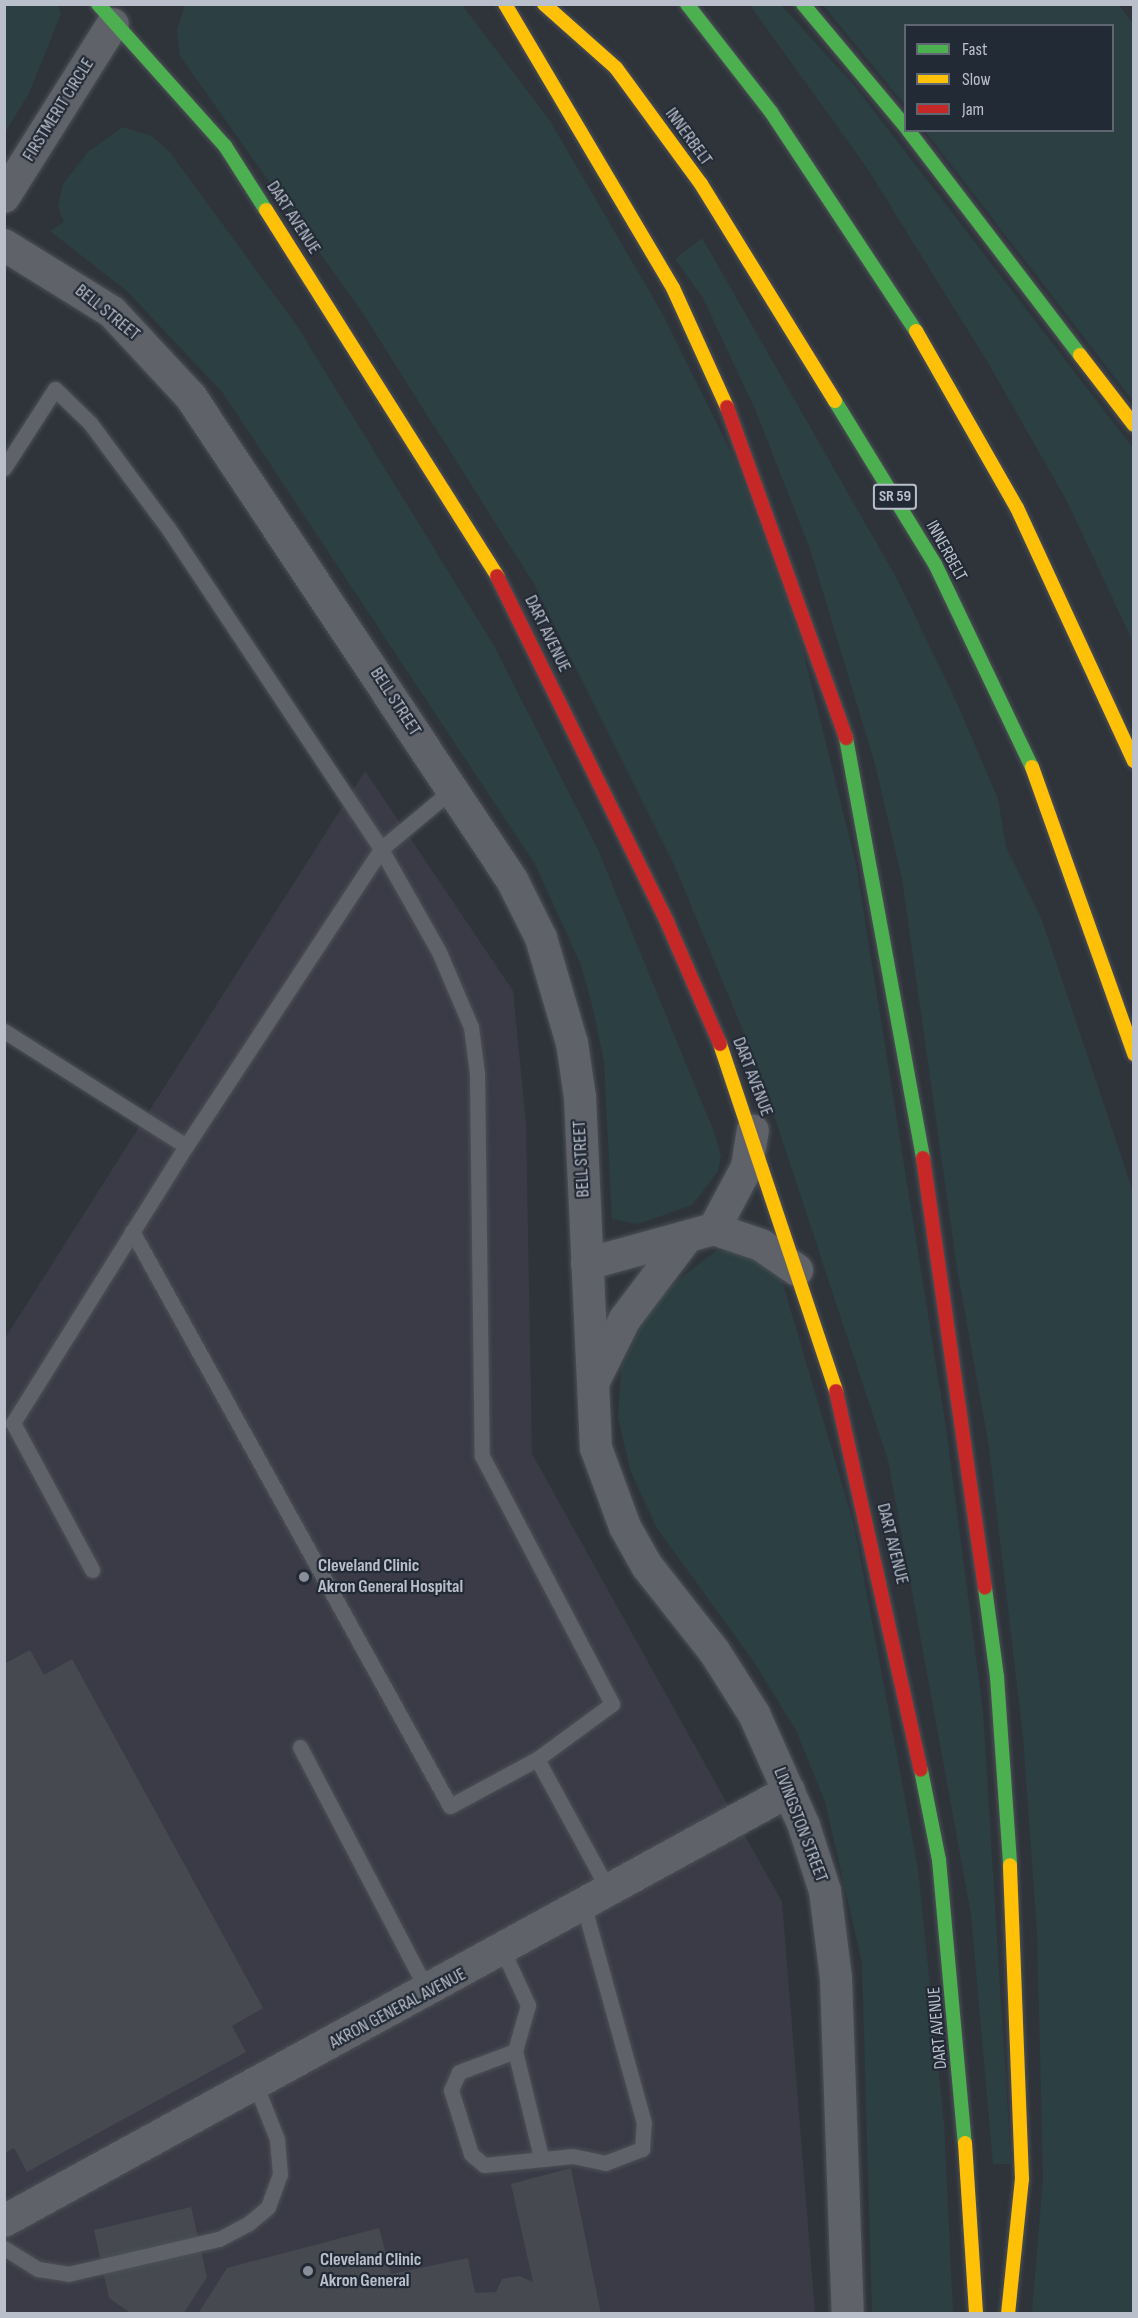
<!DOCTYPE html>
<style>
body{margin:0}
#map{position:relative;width:1138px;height:2318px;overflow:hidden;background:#2f343b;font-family:"Sofia Sans Condensed",sans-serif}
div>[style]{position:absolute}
.medical>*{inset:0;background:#3b3b47}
.green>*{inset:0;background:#2c3f42}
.building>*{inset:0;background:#464a50}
.roads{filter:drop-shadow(0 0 2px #4c5056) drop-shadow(0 0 2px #4c5056)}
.lane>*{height:15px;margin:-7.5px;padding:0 7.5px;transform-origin:7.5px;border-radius:7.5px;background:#5f6269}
.street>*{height:32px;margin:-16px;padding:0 16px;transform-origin:16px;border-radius:16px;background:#5f6269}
.fast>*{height:14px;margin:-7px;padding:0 7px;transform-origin:7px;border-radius:7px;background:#4caf50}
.slow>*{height:14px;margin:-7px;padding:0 7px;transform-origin:7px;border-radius:7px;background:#ffc107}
.jam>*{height:14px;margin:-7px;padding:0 7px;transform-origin:7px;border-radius:7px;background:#c62828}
.dots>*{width:16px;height:16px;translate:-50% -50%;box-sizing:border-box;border:3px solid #222a36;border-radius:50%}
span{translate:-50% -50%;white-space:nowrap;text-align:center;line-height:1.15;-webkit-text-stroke:4.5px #222a36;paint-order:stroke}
.shield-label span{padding:2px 4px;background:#222a36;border:2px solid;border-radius:4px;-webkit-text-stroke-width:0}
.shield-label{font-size:16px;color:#bac0cb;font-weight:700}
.street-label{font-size:18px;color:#bac0cb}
.poi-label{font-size:18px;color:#bac0cb;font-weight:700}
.left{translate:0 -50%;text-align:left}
.frame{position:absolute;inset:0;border:6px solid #bac0cb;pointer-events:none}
.legend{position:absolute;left:904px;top:24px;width:210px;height:108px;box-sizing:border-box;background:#222a36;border:2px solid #5f6672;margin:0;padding:8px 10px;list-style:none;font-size:18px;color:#bac0cb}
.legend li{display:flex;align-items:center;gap:12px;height:30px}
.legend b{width:30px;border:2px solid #5f6672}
</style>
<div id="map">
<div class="medical">
<div style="clip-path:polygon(365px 771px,513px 991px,526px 1123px,532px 1454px,782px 1902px,815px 2313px,5px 2313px,4px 1340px)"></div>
</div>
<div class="green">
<div style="clip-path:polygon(5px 4px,58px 5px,61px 14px,29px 93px,5px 133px)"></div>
<div style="clip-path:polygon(1118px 4px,1134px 25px,1133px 401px,925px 131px,1112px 130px,1112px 26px,906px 26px,905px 105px,823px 5px)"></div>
<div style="clip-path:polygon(185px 5px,462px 5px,550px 121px,662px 313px,736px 462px,798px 631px,856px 864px,946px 1428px,983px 1712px,1011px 2164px,993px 2164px,971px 1914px,888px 1460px,757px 1064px,675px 867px,534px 584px,364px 315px,180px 56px,177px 31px)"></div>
<div style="clip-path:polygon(750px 5px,781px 5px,854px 85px,1133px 448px,1133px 642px,1068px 503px,987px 361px,867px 168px)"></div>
<div style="clip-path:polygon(123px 127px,151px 136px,169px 151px,297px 326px,494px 646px,598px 850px,714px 1132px,721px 1156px,718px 1171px,692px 1205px,638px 1224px,612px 1219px,604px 1061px,592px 1005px,581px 965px,535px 864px,223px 393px,127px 291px,50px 231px,64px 222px,58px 207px,63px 184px,88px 152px)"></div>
<div style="clip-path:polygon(702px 238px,897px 579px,956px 701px,998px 799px,1006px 847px,1042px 920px,1133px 1192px,1133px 2313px,1032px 2313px,1043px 2178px,1037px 1932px,1023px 1736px,989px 1447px,957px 1268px,902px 879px,875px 764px,810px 549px,755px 409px,702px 296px,675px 259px)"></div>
<div style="clip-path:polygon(739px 1250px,762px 1257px,782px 1281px,854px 1525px,918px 1869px,944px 2123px,953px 2313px,872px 2313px,862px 1962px,825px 1802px,796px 1730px,752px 1659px,657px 1528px,631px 1472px,618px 1418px,621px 1368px,656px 1297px,716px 1251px)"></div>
</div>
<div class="building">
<div style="clip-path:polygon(30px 1650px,44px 1675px,72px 1659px,263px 2008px,232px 2026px,246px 2052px,27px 2172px,14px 2148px,4px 2154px,4px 1664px)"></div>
<div style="clip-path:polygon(571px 2168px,601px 2314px,198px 2314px,227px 2268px,379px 2228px,391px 2274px,468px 2258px,475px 2293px,496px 2292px,502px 2279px,519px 2276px,533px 2282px,511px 2184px)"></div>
<div style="clip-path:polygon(191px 2207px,207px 2277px,183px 2314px,132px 2314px,109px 2298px,94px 2230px)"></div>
</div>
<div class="roads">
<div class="lane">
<div style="left:4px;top:468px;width:94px;rotate:-57.2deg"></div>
<div style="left:55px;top:389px;width:49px;rotate:44.2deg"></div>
<div style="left:90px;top:423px;width:131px;rotate:53.4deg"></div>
<div style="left:168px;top:528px;width:385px;rotate:56.4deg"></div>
<div style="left:381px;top:849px;width:118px;rotate:60.6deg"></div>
<div style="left:439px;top:952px;width:82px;rotate:66.9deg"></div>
<div style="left:471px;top:1027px;width:46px;rotate:82.6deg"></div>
<div style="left:477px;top:1073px;width:383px;rotate:89.3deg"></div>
<div style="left:482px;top:1456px;width:280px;rotate:62.3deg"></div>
<div style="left:612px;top:1704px;width:93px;rotate:143.7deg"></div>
<div style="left:537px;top:1759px;width:153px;rotate:61.4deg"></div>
<div style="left:4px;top:1031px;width:215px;rotate:32.3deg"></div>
<div style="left:186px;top:1146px;width:327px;rotate:122deg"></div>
<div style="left:13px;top:1423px;width:167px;rotate:61.7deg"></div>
<div style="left:186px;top:1146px;width:355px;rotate:-56.7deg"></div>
<div style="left:381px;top:849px;width:94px;rotate:-39.8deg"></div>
<div style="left:132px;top:1231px;width:657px;rotate:61.06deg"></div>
<div style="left:450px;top:1806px;width:99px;rotate:-28.4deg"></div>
<div style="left:300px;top:1747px;width:276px;rotate:62.4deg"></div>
<div style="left:503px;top:1951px;width:60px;rotate:65.2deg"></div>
<div style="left:528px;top:2005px;width:48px;rotate:105.8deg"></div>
<div style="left:515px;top:2051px;width:60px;rotate:159.4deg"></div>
<div style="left:459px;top:2072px;width:20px;rotate:114deg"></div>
<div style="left:451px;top:2090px;width:67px;rotate:72.6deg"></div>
<div style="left:471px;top:2154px;width:17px;rotate:40deg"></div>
<div style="left:484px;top:2165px;width:89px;rotate:-5.8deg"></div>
<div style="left:573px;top:2156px;width:33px;rotate:12deg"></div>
<div style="left:605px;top:2163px;width:40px;rotate:-21deg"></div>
<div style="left:642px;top:2149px;width:26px;rotate:-86deg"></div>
<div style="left:644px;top:2123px;width:225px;rotate:-105.5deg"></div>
<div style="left:515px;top:2051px;width:109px;rotate:76.2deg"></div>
<div style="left:4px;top:2248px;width:40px;rotate:32deg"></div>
<div style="left:38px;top:2269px;width:30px;rotate:9deg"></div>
<div style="left:68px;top:2274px;width:155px;rotate:-13.1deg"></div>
<div style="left:219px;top:2239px;width:34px;rotate:-28deg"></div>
<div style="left:249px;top:2223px;width:25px;rotate:-40deg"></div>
<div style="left:268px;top:2207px;width:35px;rotate:-70deg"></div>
<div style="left:280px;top:2174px;width:35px;rotate:-95deg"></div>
<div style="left:277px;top:2139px;width:57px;rotate:-111.6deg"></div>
</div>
<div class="street">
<div style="left:4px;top:197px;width:204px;rotate:-57.8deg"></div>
<div style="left:4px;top:245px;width:127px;rotate:31.8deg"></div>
<div style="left:112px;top:312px;width:116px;rotate:47.1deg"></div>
<div style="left:191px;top:397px;width:580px;rotate:56.39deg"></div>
<div style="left:512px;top:880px;width:65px;rotate:63.4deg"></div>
<div style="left:541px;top:938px;width:109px;rotate:73.6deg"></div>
<div style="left:572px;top:1043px;width:55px;rotate:81.6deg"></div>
<div style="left:580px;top:1097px;width:351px;rotate:87.4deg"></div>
<div style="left:596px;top:1448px;width:84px;rotate:69.8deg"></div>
<div style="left:625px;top:1527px;width:45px;rotate:60.6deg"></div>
<div style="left:647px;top:1566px;width:108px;rotate:51.8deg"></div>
<div style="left:714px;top:1651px;width:75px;rotate:57.6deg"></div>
<div style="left:754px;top:1714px;width:123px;rotate:65.9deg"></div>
<div style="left:804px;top:1826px;width:68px;rotate:72.1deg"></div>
<div style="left:825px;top:1891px;width:88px;rotate:82.8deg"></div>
<div style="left:836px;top:1978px;width:336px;rotate:88deg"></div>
<div style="left:714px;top:1229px;width:50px;rotate:18.8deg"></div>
<div style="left:761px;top:1245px;width:44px;rotate:34.8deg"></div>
<div style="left:587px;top:1264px;width:132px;rotate:-15.4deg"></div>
<div style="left:714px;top:1229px;width:70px;rotate:-62deg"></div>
<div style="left:747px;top:1167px;width:37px;rotate:-81deg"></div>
<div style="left:593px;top:1383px;width:72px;rotate:-63.4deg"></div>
<div style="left:625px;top:1319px;width:98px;rotate:-52.9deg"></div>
<div style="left:4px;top:2221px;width:895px;rotate:-28.71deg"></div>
</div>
<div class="fast">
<div style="left:98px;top:4px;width:191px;rotate:48.2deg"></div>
<div style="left:225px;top:146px;width:76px;rotate:57.4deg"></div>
<div style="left:687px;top:4px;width:137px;rotate:52.1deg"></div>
<div style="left:771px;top:112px;width:263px;rotate:56.5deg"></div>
<div style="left:803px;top:4px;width:160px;rotate:50.1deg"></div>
<div style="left:908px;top:130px;width:283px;rotate:52.6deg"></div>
<div style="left:835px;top:401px;width:191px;rotate:58.5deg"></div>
<div style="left:935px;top:564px;width:225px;rotate:64.5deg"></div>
<div style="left:846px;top:738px;width:427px;rotate:79.6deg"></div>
<div style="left:985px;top:1588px;width:90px;rotate:82.3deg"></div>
<div style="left:997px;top:1677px;width:188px;rotate:86deg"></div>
<div style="left:921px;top:1770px;width:92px;rotate:78.7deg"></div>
<div style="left:939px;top:1860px;width:284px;rotate:84.8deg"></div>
</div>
<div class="slow">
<div style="left:505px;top:4px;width:330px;rotate:59.4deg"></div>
<div style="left:673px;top:288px;width:131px;rotate:65.6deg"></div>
<div style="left:544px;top:4px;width:96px;rotate:41.6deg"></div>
<div style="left:616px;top:68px;width:144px;rotate:53.8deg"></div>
<div style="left:701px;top:184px;width:255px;rotate:58.3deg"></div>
<div style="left:266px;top:210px;width:433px;rotate:57.7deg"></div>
<div style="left:916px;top:331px;width:204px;rotate:60.3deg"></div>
<div style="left:1017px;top:508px;width:279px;rotate:65.2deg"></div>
<div style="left:1080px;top:355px;width:88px;rotate:52.4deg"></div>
<div style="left:1032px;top:767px;width:305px;rotate:70.4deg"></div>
<div style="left:720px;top:1044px;width:366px;rotate:71.5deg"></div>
<div style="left:965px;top:2143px;width:171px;rotate:86.3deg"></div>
<div style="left:1008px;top:2314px;width:136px;rotate:-84.1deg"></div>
<div style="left:1022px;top:2179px;width:314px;rotate:-92.2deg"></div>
</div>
<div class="jam">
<div style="left:727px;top:407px;width:352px;rotate:70.2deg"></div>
<div style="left:497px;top:576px;width:386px;rotate:63.8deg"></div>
<div style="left:667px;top:922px;width:133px;rotate:66.5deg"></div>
<div style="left:923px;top:1158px;width:434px;rotate:81.8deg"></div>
<div style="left:836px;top:1391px;width:388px;rotate:77.4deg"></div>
</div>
</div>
<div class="dots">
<div style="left:304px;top:1577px;background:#898f99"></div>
<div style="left:308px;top:2271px;background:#898f99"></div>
</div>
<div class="shield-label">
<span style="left:895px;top:497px">SR 59</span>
</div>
<div class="street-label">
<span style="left:59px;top:110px;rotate:-58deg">FIRSTMERIT CIRCLE</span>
<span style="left:688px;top:137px;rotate:54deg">INNERBELT</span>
<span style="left:293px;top:218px;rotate:57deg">DART AVENUE</span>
<span style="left:107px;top:313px;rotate:39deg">BELL STREET</span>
<span style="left:946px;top:551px;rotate:61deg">INNERBELT</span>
<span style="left:547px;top:634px;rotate:64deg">DART AVENUE</span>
<span style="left:395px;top:702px;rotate:57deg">BELL STREET</span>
<span style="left:752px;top:1077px;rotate:69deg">DART AVENUE</span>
<span style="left:582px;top:1159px;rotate:-93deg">BELL STREET</span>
<span style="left:892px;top:1544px;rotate:76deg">DART AVENUE</span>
<span style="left:800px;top:1825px;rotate:69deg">LIVINGSTON STREET</span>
<span style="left:398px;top:2009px;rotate:-28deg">AKRON GENERAL AVENUE</span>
<span style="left:938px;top:2028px;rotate:-95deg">DART AVENUE</span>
</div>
<div class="poi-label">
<span class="left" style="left:318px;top:1577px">Cleveland Clinic<br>Akron General Hospital</span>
<span class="left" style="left:320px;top:2271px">Cleveland Clinic<br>Akron General</span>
</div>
<div class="frame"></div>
<ul class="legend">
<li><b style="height:8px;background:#4caf50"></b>Fast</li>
<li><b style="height:8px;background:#ffc107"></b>Slow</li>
<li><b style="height:8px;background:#c62828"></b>Jam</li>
</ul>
</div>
